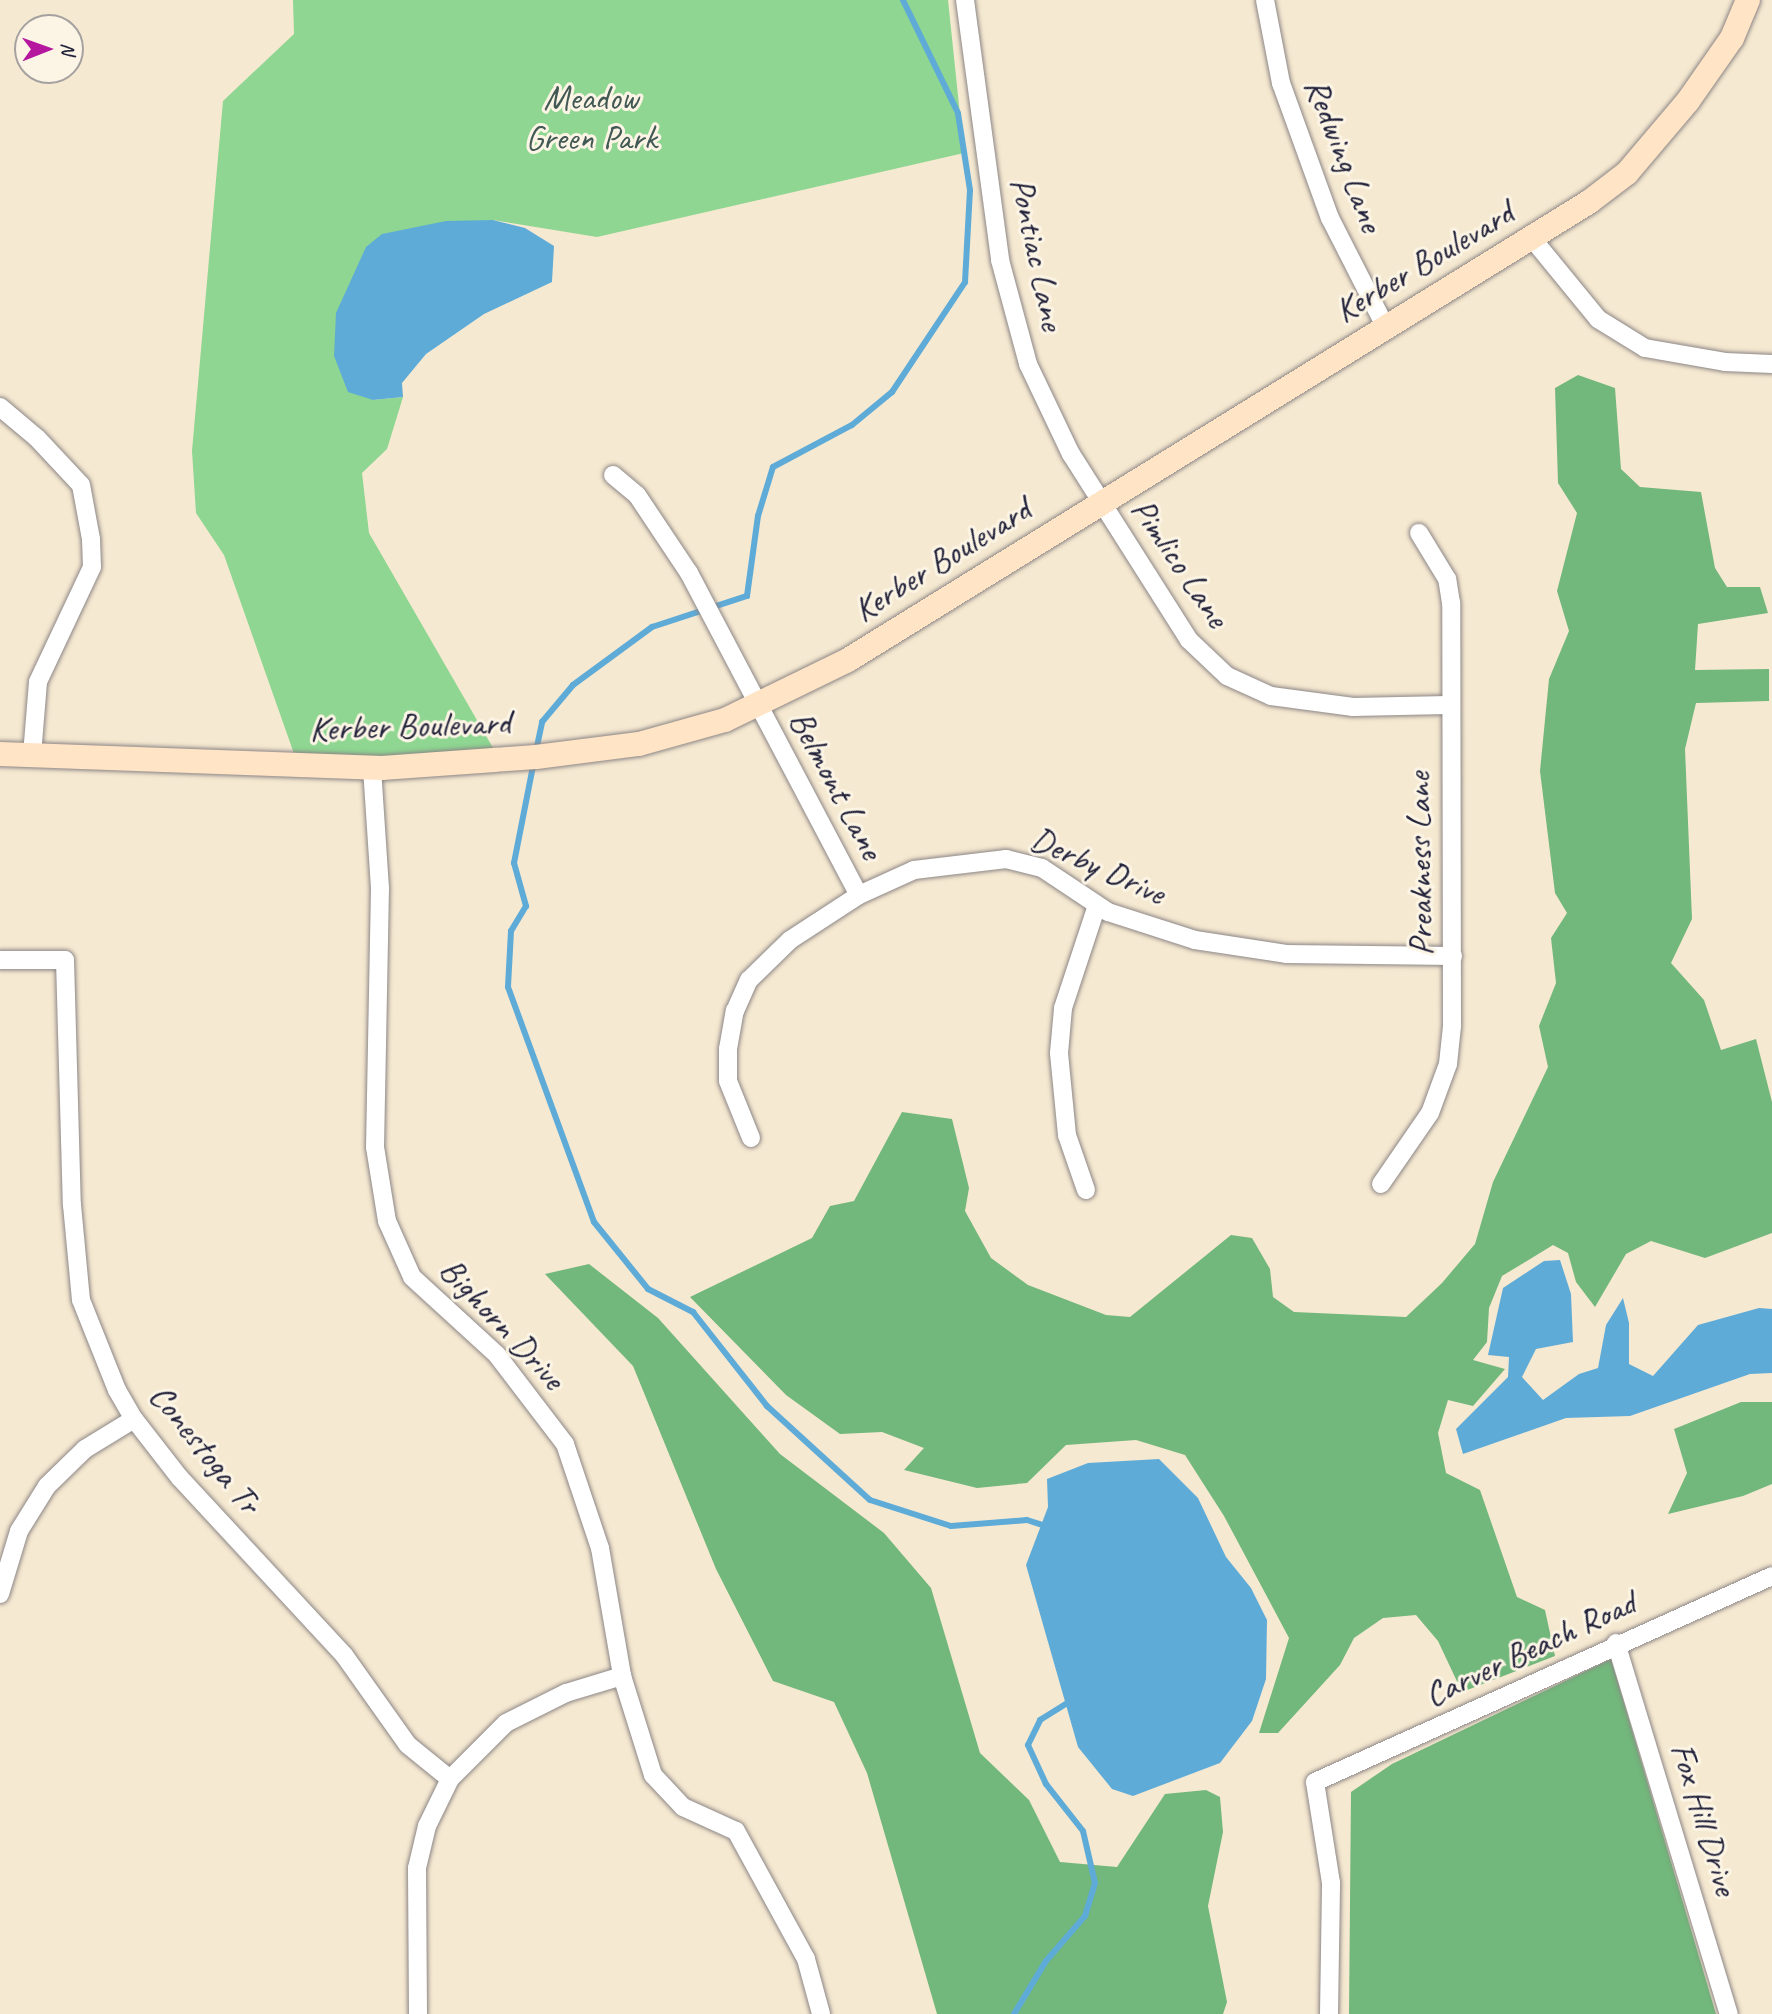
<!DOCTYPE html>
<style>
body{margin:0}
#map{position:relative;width:1772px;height:2014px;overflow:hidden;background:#f6e9d1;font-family:Caveat,sans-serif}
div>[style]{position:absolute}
.green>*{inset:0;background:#8ed691}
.forest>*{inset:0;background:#72b77b}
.water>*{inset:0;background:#5fabd8}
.stream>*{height:6px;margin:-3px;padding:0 3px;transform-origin:3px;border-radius:3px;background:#5fabd8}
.roads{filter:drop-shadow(0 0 2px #8c8686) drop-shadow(0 0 2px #8c8686)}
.street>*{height:18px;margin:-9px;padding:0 9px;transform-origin:9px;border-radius:9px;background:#fff}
.secondary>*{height:24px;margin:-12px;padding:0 12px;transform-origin:12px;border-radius:12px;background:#ffe4c6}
span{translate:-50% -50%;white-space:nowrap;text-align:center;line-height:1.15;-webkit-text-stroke:6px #fcf5e5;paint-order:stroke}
.park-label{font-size:35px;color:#425855}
.street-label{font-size:35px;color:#22223b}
.north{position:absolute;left:14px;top:14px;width:70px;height:70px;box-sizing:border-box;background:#fcf5e5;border:2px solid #a5a1a1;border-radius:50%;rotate:89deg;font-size:19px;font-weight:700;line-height:28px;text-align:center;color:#22223b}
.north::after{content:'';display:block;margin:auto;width:24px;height:32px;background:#b5179e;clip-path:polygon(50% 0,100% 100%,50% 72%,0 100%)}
</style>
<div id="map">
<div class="green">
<div style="clip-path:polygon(293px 0,948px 0,964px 153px,597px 237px,493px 220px,373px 400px,403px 397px,387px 449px,362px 473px,369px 533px,500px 760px,298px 765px,224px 555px,196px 513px,192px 451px,223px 101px,294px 34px)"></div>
</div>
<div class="forest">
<div style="clip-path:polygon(1578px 375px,1615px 388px,1621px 469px,1640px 487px,1701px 492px,1715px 568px,1727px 587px,1760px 587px,1768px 613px,1698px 624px,1695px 670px,1769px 669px,1769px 701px,1696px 703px,1685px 749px,1692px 919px,1671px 963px,1704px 1000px,1721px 1050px,1756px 1039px,1772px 1102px,1772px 1233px,1705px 1258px,1651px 1241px,1626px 1254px,1595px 1307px,1576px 1282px,1568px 1253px,1553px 1245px,1502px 1276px,1489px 1308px,1487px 1342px,1473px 1360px,1505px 1369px,1473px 1406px,1448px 1400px,1438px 1433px,1446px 1473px,1480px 1490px,1517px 1597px,1545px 1610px,1555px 1656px,1462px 1692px,1438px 1641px,1416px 1615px,1383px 1618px,1354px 1638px,1340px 1665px,1278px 1733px,1259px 1733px,1289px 1638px,1224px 1516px,1185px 1455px,1136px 1440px,1066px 1445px,1027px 1483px,977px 1488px,904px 1470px,924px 1448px,882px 1432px,840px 1434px,786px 1395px,690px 1297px,812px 1238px,830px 1206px,854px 1201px,902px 1112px,952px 1119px,969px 1188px,965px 1211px,991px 1258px,1028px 1285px,1106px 1315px,1130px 1317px,1231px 1235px,1252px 1238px,1270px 1269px,1273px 1297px,1294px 1312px,1406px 1317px,1442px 1283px,1475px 1244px,1493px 1182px,1548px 1067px,1539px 1026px,1556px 983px,1551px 938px,1567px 913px,1555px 893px,1540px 771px,1549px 679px,1569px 631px,1557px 591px,1577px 513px,1558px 483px,1555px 388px)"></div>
<div style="clip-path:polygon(589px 1264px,658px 1318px,780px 1454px,884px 1533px,931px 1588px,980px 1753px,1029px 1800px,1060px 1862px,1117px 1867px,1165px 1794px,1206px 1790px,1220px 1797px,1223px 1832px,1208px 1906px,1227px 2002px,1223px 2014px,937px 2014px,867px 1773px,834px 1702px,773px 1681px,716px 1569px,633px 1366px,545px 1274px)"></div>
<div style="clip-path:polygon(1741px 1402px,1772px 1402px,1772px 1484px,1743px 1496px,1668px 1514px,1687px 1473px,1674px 1429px)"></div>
<div style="clip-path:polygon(1611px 1659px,1716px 2014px,1349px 2014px,1351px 1792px,1392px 1764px)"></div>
</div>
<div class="water">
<div style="clip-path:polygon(493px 220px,525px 228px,554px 246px,552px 282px,484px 314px,426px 354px,402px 383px,403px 397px,373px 400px,348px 392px,334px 356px,336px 313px,366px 247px,382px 234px,446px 221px)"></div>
<div style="clip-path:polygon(1560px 1260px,1571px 1294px,1573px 1342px,1536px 1349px,1522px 1377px,1543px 1400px,1579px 1374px,1598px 1368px,1606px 1325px,1623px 1298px,1629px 1323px,1629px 1364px,1653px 1376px,1698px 1325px,1759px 1308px,1772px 1309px,1772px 1373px,1750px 1374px,1630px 1416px,1566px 1418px,1463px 1454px,1456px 1429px,1508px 1377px,1509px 1357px,1488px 1355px,1503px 1288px,1544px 1261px)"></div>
<div style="clip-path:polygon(1159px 1459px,1198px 1498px,1226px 1557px,1251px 1588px,1267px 1620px,1266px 1679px,1252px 1721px,1220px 1763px,1133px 1796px,1112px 1789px,1078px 1747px,1026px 1565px,1048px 1507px,1047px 1479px,1088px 1463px)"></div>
</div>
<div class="stream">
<div style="left:536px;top:751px;width:30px;rotate:-78deg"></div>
<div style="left:542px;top:722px;width:48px;rotate:-50deg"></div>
<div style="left:573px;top:685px;width:98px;rotate:-36.3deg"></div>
<div style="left:652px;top:627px;width:100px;rotate:-18.1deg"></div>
<div style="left:747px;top:596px;width:81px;rotate:-82.2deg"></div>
<div style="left:758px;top:516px;width:51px;rotate:-73deg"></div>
<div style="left:773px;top:467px;width:89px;rotate:-28deg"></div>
<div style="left:852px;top:425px;width:52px;rotate:-39.5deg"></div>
<div style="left:892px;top:392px;width:132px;rotate:-56.4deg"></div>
<div style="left:965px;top:282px;width:92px;rotate:-86.9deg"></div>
<div style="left:970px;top:190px;width:78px;rotate:-98.9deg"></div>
<div style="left:958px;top:113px;width:126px;rotate:-116deg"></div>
<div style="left:534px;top:761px;width:104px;rotate:101.1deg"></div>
<div style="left:514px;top:863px;width:45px;rotate:74.4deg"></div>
<div style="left:526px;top:906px;width:29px;rotate:121deg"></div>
<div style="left:511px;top:931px;width:56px;rotate:93.1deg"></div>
<div style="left:508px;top:987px;width:250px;rotate:69.9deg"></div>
<div style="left:594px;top:1222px;width:86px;rotate:51.1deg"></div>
<div style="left:648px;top:1289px;width:51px;rotate:27.1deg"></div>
<div style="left:693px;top:1312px;width:120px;rotate:51.8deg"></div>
<div style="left:767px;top:1406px;width:139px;rotate:42.4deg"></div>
<div style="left:870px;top:1500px;width:85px;rotate:17.8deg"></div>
<div style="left:951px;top:1526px;width:76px;rotate:-4.5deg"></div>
<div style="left:1027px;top:1520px;width:20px;rotate:18deg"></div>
<div style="left:1014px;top:2014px;width:62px;rotate:-58.9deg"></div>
<div style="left:1046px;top:1961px;width:60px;rotate:-49.1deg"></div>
<div style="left:1085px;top:1916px;width:34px;rotate:-73deg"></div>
<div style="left:1095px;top:1883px;width:53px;rotate:-103deg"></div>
<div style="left:1083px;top:1831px;width:60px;rotate:-128.2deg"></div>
<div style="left:1046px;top:1784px;width:43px;rotate:-114.8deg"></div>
<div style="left:1028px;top:1745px;width:28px;rotate:-64deg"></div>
<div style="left:1040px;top:1720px;width:36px;rotate:-32deg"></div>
</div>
<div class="roads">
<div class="street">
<div style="left:965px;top:0;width:262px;rotate:82.3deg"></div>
<div style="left:1000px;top:260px;width:108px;rotate:74.9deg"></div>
<div style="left:1028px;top:364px;width:100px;rotate:64.5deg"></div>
<div style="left:1071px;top:454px;width:220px;rotate:57.6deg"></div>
<div style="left:1189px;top:640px;width:52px;rotate:43.5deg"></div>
<div style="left:1227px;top:676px;width:48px;rotate:24.4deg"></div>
<div style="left:1271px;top:696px;width:83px;rotate:7.6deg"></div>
<div style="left:1353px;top:707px;width:95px;rotate:-1.2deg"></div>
<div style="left:1265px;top:0;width:85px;rotate:79.1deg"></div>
<div style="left:1281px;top:83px;width:144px;rotate:70.1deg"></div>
<div style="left:1330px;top:218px;width:121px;rotate:63deg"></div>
<div style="left:1531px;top:237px;width:106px;rotate:50.7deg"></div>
<div style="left:1598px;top:319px;width:55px;rotate:31.7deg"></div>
<div style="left:1645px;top:348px;width:81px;rotate:9.9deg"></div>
<div style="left:1725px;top:362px;width:47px;rotate:2.4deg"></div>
<div style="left:0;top:407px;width:48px;rotate:40deg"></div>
<div style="left:37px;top:438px;width:64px;rotate:46.9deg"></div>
<div style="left:81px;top:485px;width:55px;rotate:79.5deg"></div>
<div style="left:91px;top:539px;width:28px;rotate:88deg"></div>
<div style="left:92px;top:567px;width:127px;rotate:115.2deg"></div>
<div style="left:38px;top:682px;width:73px;rotate:94.7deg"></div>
<div style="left:613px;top:475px;width:31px;rotate:40deg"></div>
<div style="left:637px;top:495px;width:94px;rotate:56.3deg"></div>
<div style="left:689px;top:573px;width:364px;rotate:62.2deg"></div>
<div style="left:372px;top:768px;width:120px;rotate:86.2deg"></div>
<div style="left:380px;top:888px;width:259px;rotate:91.1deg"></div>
<div style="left:375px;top:1147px;width:75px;rotate:80.8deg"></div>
<div style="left:387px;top:1221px;width:61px;rotate:65.9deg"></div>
<div style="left:412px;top:1277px;width:115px;rotate:42.5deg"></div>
<div style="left:497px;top:1355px;width:112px;rotate:52.6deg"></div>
<div style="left:565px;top:1444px;width:110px;rotate:71.4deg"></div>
<div style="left:600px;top:1548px;width:130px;rotate:80.2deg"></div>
<div style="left:622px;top:1676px;width:104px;rotate:72.6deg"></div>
<div style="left:653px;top:1775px;width:44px;rotate:46.8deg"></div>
<div style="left:683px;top:1807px;width:58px;rotate:24.4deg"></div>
<div style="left:736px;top:1831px;width:146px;rotate:61.3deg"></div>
<div style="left:806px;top:1959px;width:57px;rotate:74.7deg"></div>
<div style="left:0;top:960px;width:65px"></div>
<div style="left:65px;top:960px;width:245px;rotate:88.4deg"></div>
<div style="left:72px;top:1205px;width:95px;rotate:84.6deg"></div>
<div style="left:81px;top:1300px;width:97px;rotate:68.2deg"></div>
<div style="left:117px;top:1390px;width:34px;rotate:60deg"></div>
<div style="left:134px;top:1419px;width:75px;rotate:52.1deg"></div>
<div style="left:180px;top:1478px;width:241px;rotate:47.2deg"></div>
<div style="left:344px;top:1655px;width:110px;rotate:54.6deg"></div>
<div style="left:408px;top:1745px;width:54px;rotate:39deg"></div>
<div style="left:751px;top:1138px;width:61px;rotate:-112deg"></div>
<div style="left:728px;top:1081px;width:32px;rotate:-90deg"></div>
<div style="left:728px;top:1049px;width:39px;rotate:-80deg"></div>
<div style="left:735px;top:1011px;width:34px;rotate:-66deg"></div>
<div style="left:749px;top:980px;width:57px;rotate:-44.3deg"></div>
<div style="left:790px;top:940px;width:82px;rotate:-33.1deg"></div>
<div style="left:859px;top:895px;width:60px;rotate:-24.4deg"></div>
<div style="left:914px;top:870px;width:93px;rotate:-6.8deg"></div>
<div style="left:1006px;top:859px;width:37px;rotate:14deg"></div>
<div style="left:1042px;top:868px;width:79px;rotate:33.7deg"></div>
<div style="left:1108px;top:912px;width:91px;rotate:17.8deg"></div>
<div style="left:1195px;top:940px;width:92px;rotate:8.7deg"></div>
<div style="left:1286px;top:954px;width:167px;rotate:0.7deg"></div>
<div style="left:1381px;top:1184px;width:86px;rotate:-55.4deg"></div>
<div style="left:1430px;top:1113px;width:52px;rotate:-69.8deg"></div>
<div style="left:1448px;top:1064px;width:38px;rotate:-84deg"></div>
<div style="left:1452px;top:1026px;width:423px;rotate:-90.1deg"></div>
<div style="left:1451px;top:603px;width:24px;rotate:-99deg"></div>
<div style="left:1447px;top:579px;width:54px;rotate:-121.3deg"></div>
<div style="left:1086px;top:1190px;width:58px;rotate:-109.1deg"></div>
<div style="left:1067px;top:1135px;width:82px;rotate:-95.6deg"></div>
<div style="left:1059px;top:1053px;width:45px;rotate:-84.9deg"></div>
<div style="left:1063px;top:1008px;width:108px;rotate:-71.7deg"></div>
<div style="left:0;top:1594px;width:66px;rotate:-73.2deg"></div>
<div style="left:19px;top:1531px;width:53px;rotate:-58.1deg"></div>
<div style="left:47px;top:1486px;width:53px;rotate:-44.2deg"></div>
<div style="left:85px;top:1449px;width:57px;rotate:-31.5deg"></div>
<div style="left:1616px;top:1643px;width:388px;rotate:73.1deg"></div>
<div style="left:418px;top:2014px;width:146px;rotate:-90.4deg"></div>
<div style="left:417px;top:1868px;width:43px;rotate:-76.6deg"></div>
<div style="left:427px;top:1826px;width:52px;rotate:-63.9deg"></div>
<div style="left:450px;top:1779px;width:79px;rotate:-45deg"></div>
<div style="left:506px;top:1723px;width:67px;rotate:-26.6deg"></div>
<div style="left:566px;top:1693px;width:59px;rotate:-16.9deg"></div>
<div style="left:1329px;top:2014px;width:131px;rotate:-89.1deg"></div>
<div style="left:1331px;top:1883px;width:102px;rotate:-99deg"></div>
<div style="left:1315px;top:1782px;width:501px;rotate:-24.26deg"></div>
</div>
<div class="secondary">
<div style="left:0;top:754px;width:382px;rotate:2.1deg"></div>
<div style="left:382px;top:768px;width:154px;rotate:-4.1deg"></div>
<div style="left:536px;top:757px;width:104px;rotate:-7.2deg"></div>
<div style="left:639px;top:744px;width:89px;rotate:-15.6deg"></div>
<div style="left:725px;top:720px;width:137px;rotate:-26deg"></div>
<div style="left:848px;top:660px;width:871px;rotate:-31.72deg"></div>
<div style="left:1589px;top:202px;width:48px;rotate:-37.3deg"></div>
<div style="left:1627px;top:173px;width:94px;rotate:-49.7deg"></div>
<div style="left:1688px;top:101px;width:77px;rotate:-55.1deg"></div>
<div style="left:1732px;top:38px;width:41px;rotate:-67.2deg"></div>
</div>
</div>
<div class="park-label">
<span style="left:591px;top:118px">Meadow<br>Green Park</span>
</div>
<div class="street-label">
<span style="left:1344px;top:155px;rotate:69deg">Redwing Lane</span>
<span style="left:1037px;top:254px;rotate:78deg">Pontiac Lane</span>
<span style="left:1424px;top:262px;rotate:-31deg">Kerber Boulevard</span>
<span style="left:942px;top:560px;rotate:-32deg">Kerber Boulevard</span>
<span style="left:1180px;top:563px;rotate:56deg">Pimlico Lane</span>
<span style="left:410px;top:726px;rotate:-2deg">Kerber Boulevard</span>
<span style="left:836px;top:785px;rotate:62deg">Belmont Lane</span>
<span style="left:1420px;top:864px;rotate:-91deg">Preakness Lane</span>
<span style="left:1098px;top:866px;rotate:24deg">Derby Drive</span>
<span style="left:502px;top:1324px;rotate:47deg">Bighorn Drive</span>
<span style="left:205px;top:1449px;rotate:51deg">Conestoga Tr</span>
<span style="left:1530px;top:1649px;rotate:-25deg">Carver Beach Road</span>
<span style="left:1704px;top:1819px;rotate:73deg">Fox Hill Drive</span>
</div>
<div class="north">N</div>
</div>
